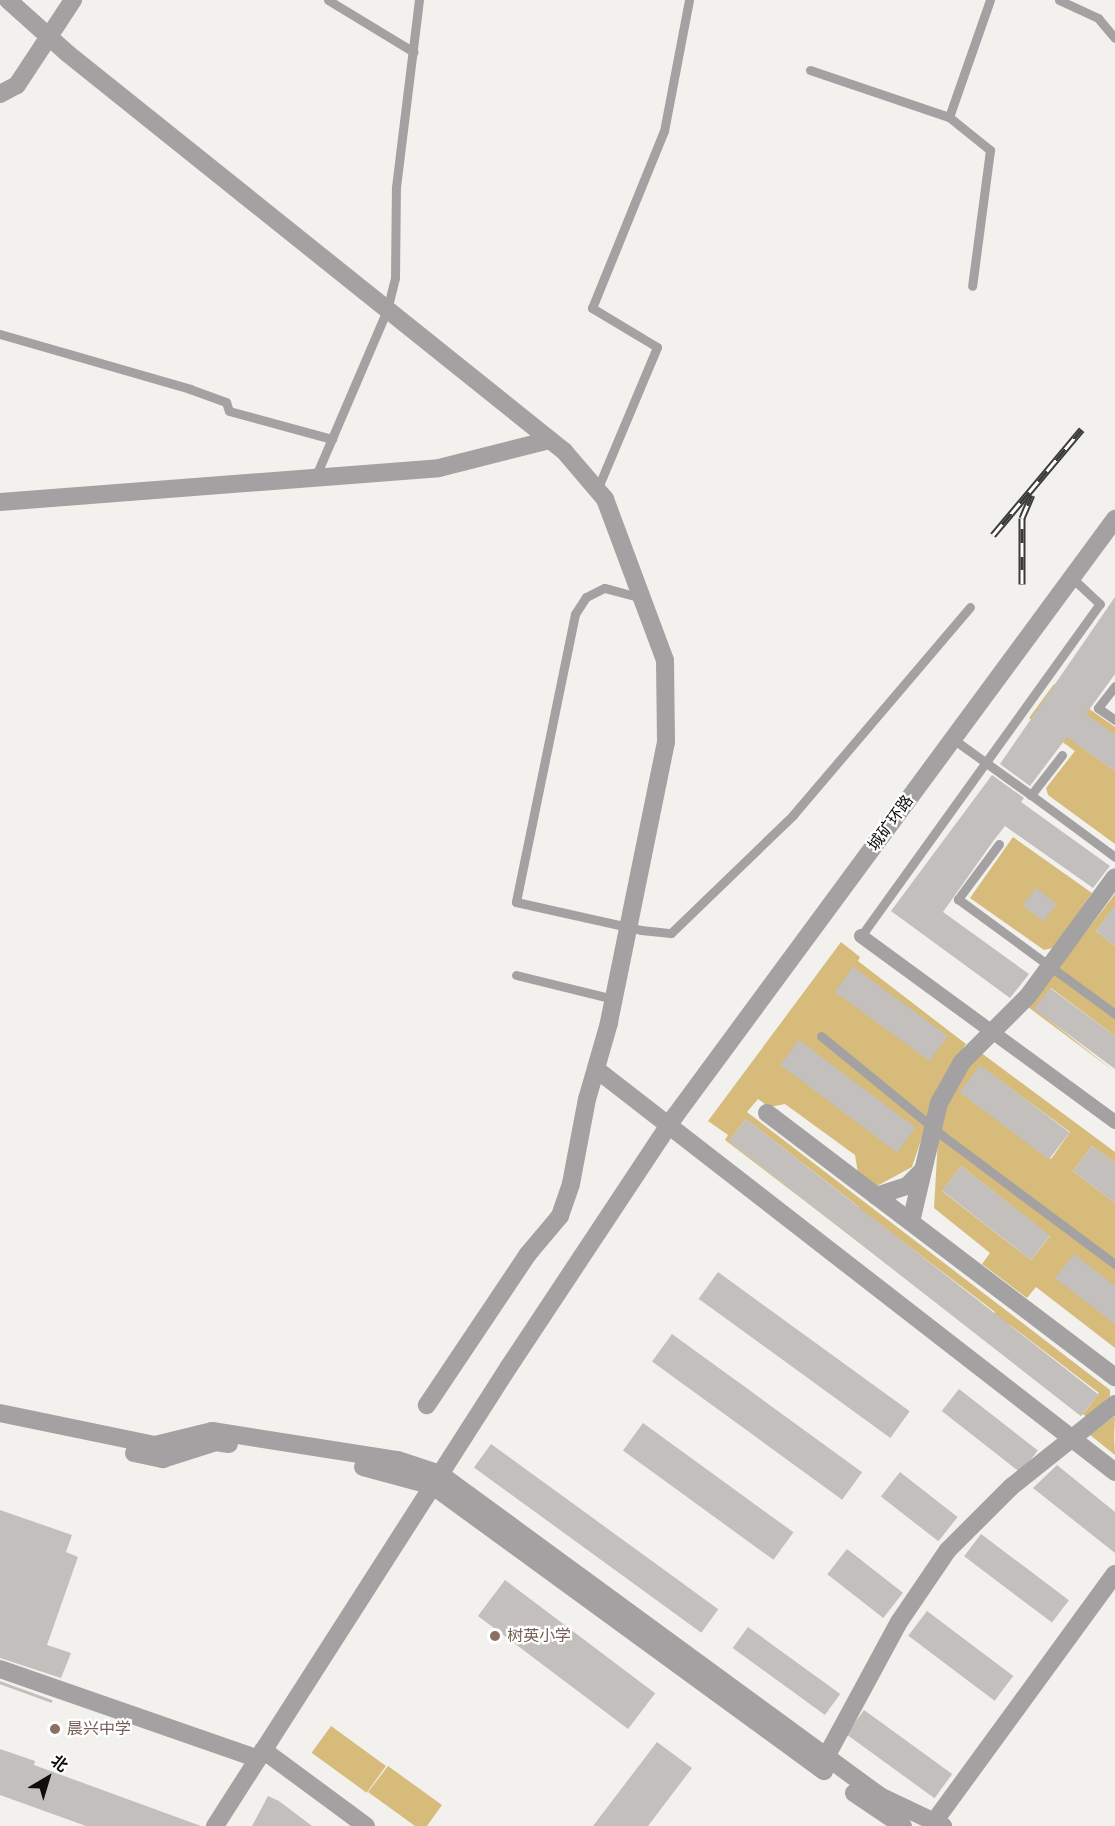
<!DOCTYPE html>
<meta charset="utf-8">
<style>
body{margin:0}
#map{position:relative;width:1115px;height:1826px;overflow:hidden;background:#f3f1ed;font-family:Rubik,"Noto Sans SC",sans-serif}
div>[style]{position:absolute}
.green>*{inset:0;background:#d6bb7b;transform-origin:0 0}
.building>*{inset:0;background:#c3bfbc;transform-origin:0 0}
.service>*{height:9px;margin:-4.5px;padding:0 4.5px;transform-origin:4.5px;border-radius:4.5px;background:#a3a1a2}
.pedestrian>*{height:14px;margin:-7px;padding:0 7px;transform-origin:7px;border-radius:7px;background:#a3a1a2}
.minor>*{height:18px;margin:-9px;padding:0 9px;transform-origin:9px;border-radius:9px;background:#a3a1a2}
.tertiary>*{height:18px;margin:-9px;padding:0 9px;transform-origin:9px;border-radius:9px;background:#a3a1a2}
.rail>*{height:7px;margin-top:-3.5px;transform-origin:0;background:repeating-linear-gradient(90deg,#fff 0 14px,#3b3b38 0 28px);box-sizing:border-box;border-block:2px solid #3b3b38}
.dots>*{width:16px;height:16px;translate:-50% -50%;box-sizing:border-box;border:3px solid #fff;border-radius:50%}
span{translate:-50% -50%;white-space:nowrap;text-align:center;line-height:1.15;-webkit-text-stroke:4.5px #fff;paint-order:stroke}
.street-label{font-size:16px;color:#0e0e0c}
.education-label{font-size:16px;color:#785e54}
.left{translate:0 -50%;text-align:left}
.north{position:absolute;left:18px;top:1748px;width:60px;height:60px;-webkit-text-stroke:4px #fff;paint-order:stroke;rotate:38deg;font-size:16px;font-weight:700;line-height:24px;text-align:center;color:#0e0e0c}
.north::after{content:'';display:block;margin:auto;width:21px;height:27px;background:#0e0e0c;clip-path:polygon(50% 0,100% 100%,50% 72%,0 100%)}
</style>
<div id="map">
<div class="green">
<div style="clip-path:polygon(1054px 684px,1115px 727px,1115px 735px,1036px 714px,1115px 771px,1115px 844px,1048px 795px,1046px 788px,1075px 751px,1029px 718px)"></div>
<div style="clip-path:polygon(1013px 837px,1092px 893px,1053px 948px,1044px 950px,970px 898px)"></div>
<div style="clip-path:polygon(1115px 894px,1115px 906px,1096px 931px,1115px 946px,1115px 1036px,1051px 988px,1035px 1009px,1115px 1072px,1028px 1007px)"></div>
<div style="clip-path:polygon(evenodd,841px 942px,860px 957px,858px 961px,966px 1044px,940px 1083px,912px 1167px,877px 1186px,858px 1173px,855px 1155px,785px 1104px,769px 1107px,758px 1099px,747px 1112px,1110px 1390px,1110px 1396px,1088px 1418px,725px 1140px,728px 1135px,708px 1121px,841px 942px,746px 1119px,859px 1207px,842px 1229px,729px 1141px,746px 1119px,841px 942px,877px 1222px,995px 1312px,979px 1333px,861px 1243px,877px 1222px,841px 942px,1010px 1325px,1099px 1393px,1084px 1413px,995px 1345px,1010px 1325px)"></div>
<div style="clip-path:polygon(evenodd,980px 1052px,1115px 1152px,1115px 1163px,1092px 1146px,1073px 1171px,1115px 1203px,1115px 1348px,1036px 1287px,1027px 1298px,982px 1264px,990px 1253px,934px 1208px,938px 1139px,946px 1109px,961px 1076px,980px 1052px,980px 1066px,1070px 1132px,1051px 1159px,961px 1092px,980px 1066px,980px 1052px,961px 1166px,1050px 1236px,1031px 1260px,942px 1191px,961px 1166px)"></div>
<div style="clip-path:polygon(1115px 1416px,1114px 1437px,1115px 1455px,1090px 1435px)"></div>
<div style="left:331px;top:1726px;width:68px;height:33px;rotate:36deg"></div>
<div style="clip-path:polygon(388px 1766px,442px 1805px,427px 1826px,415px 1826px,368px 1792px)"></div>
</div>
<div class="building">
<div style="clip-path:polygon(1115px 597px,1115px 674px,1086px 714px,1115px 735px,1115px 771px,1067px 737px,1030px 786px,1000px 764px)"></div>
<div style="clip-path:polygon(992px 775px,1024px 798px,1021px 802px,1110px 866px,1093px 888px,1005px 826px,994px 840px,943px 912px,1029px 974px,1010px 998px,891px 911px)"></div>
<div style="left:1036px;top:888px;width:26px;height:22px;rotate:37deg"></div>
<div style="clip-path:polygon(1115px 905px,1115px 946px,1096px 931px)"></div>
<div style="left:853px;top:967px;width:117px;height:31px;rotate:36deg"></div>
<div style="clip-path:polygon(1050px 988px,1115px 1036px,1115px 1069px,1034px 1009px)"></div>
<div style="left:799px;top:1040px;width:146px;height:31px;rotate:37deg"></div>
<div style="left:980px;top:1065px;width:112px;height:34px;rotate:37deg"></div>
<div style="left:746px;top:1119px;width:447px;height:28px;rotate:38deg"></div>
<div style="clip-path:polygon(1092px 1146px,1115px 1163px,1115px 1203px,1073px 1171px)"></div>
<div style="left:961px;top:1166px;width:113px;height:31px;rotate:38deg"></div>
<div style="clip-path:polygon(1074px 1254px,1115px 1286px,1115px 1324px,1055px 1278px)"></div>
<div style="left:718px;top:1272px;width:237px;height:33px;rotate:36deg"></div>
<div style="left:672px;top:1334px;width:235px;height:34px;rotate:36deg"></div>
<div style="left:959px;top:1389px;width:100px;height:28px;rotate:38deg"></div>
<div style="left:643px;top:1423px;width:186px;height:34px;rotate:36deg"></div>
<div style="left:491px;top:1444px;width:281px;height:29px;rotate:36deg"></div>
<div style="clip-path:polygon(1057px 1465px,1115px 1512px,1115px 1553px,1033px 1488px)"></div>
<div style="left:900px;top:1472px;width:73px;height:31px;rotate:38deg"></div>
<div style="clip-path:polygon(0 1510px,72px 1535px,66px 1552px,78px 1557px,47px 1645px,71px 1653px,61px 1678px,0 1658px)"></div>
<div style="left:981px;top:1534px;width:110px;height:28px;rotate:37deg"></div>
<div style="left:847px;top:1549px;width:71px;height:32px;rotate:38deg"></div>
<div style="left:505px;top:1580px;width:188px;height:45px;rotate:37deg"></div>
<div style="left:927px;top:1611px;width:108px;height:31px;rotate:37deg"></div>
<div style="left:748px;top:1627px;width:114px;height:26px;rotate:36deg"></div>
<div style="left:0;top:1681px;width:56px;height:3px;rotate:20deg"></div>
<div style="left:864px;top:1710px;width:109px;height:30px;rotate:36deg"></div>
<div style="clip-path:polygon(657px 1742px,692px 1768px,648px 1826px,593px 1826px)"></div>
<div style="clip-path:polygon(0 1749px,35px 1761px,34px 1765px,201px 1826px,86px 1826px,0 1795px)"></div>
<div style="clip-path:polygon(268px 1796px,279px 1801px,312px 1826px,252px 1826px)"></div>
</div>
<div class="service">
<div style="left:328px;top:0;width:100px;rotate:31.2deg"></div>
<div style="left:1059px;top:0;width:43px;rotate:24.8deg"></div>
<div style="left:1098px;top:18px;width:26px;rotate:50deg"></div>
<div style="left:810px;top:70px;width:147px;rotate:18.7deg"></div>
<div style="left:949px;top:117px;width:124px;rotate:-70.7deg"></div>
<div style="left:949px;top:117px;width:53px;rotate:38.8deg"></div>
<div style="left:990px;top:150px;width:137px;rotate:97.5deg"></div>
<div style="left:0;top:334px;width:198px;rotate:16.1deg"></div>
<div style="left:190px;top:389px;width:38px;rotate:20deg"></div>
<div style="left:226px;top:402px;width:9px;rotate:72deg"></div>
<div style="left:229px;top:411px;width:107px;rotate:15.2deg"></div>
<div style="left:315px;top:478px;width:183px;rotate:-66.8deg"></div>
<div style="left:387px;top:310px;width:33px;rotate:-76deg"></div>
<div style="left:395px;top:278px;width:91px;rotate:-89.4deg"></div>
<div style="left:396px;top:187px;width:188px;rotate:-83deg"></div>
<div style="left:597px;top:490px;width:155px;rotate:-67.2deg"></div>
<div style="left:657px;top:347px;width:76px;rotate:-149deg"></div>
<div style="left:592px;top:308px;width:191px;rotate:-67.9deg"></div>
<div style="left:664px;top:131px;width:133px;rotate:-79.2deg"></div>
<div style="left:642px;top:598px;width:39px;rotate:-165deg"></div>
<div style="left:604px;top:588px;width:20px;rotate:153deg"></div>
<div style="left:586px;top:597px;width:20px;rotate:123deg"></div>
<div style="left:575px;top:614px;width:294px;rotate:101.6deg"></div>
<div style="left:516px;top:902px;width:128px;rotate:12.6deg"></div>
<div style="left:641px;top:930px;width:30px;rotate:6deg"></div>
<div style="left:671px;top:933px;width:170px;rotate:-44deg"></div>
<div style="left:793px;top:815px;width:273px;rotate:-49.6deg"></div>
<div style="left:1115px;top:686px;width:28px;rotate:128deg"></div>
<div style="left:1098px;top:708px;width:21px;rotate:35deg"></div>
<div style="left:953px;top:739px;width:96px;rotate:35.7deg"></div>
<div style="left:1062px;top:755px;width:51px;rotate:127.8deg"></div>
<div style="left:1031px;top:795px;width:104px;rotate:36.4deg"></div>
<div style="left:999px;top:844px;width:69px;rotate:126.7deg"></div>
<div style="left:958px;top:899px;width:195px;rotate:36.2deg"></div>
<div style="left:861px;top:936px;width:409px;rotate:-54.3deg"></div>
<div style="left:1100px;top:604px;width:38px;rotate:-137deg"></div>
<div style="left:516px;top:975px;width:101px;rotate:13.8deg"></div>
<div style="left:821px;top:1036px;width:158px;rotate:39.3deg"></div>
<div style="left:943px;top:1136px;width:214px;rotate:36.7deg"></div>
</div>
<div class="pedestrian">
<div style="left:861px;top:936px;width:315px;rotate:36.2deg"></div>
</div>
<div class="minor">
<div style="left:8px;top:0;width:79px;rotate:41.9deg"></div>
<div style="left:67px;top:53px;width:637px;rotate:38.69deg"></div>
<div style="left:564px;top:451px;width:63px;rotate:49.5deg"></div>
<div style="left:605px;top:499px;width:172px;rotate:69.6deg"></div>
<div style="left:665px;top:660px;width:82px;rotate:89.3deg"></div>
<div style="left:666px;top:742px;width:287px;rotate:101.5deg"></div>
<div style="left:609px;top:1023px;width:79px;rotate:106.1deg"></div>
<div style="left:587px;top:1099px;width:86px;rotate:100.7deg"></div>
<div style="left:571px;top:1184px;width:34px;rotate:109deg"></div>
<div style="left:560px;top:1216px;width:50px;rotate:130.1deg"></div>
<div style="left:528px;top:1254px;width:182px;rotate:123.8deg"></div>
<div style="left:0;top:94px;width:19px;rotate:-28deg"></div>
<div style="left:17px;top:85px;width:102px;rotate:-56.6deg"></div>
<div style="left:0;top:502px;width:440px;rotate:-4.4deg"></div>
<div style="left:439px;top:468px;width:114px;rotate:-14.2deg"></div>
<div style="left:596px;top:1069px;width:657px;rotate:37.83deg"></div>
<div style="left:767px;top:1113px;width:437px;rotate:37.2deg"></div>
<div style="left:876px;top:1196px;width:33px;rotate:-18deg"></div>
<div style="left:907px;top:1186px;width:21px;rotate:-45deg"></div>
<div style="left:911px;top:1222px;width:122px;rotate:-76.8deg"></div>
<div style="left:939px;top:1103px;width:47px;rotate:-60.7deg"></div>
<div style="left:962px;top:1062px;width:93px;rotate:-45deg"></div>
<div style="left:1028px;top:996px;width:147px;rotate:-53.8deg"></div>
<div style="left:0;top:1669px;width:273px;rotate:19.2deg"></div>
<div style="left:263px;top:1750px;width:128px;rotate:36.4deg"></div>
<div style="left:820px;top:1768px;width:166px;rotate:-61.6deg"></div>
<div style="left:899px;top:1622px;width:87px;rotate:-55.8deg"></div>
<div style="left:948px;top:1550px;width:89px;rotate:-45deg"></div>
<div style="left:1011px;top:1487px;width:133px;rotate:-38.6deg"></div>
<div style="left:931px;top:1826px;width:312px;rotate:-53.9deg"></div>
</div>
<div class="tertiary">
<div style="left:0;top:1413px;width:158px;rotate:11.7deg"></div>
<div style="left:155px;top:1445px;width:59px;rotate:-13.8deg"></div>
<div style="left:212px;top:1431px;width:188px;rotate:8.9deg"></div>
<div style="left:398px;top:1460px;width:44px;rotate:18.4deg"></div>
<div style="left:440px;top:1474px;width:545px;rotate:36.2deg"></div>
<div style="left:880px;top:1796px;width:70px;rotate:25.5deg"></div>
<div style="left:134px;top:1453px;width:30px;rotate:12deg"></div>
<div style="left:163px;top:1459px;width:56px;rotate:-17.8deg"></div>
<div style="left:216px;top:1442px;width:13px;rotate:9deg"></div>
<div style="left:363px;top:1467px;width:73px;rotate:15.2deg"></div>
<div style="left:433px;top:1486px;width:484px;rotate:36.1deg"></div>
<div style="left:854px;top:1793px;width:59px;rotate:34deg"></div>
<div style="left:215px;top:1826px;width:544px;rotate:-57.39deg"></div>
<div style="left:508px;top:1368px;width:302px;rotate:-56.5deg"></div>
<div style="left:675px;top:1116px;width:742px;rotate:-53.61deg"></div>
</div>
<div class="rail">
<div style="left:993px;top:535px;width:138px;rotate:-50deg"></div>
<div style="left:1022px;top:584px;width:66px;rotate:-90deg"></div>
<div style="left:1022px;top:518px;width:25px;rotate:-67deg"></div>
</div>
<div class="dots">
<div style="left:495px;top:1636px;background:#8d6e63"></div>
<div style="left:55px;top:1729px;background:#8d6e63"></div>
</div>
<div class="street-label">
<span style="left:891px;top:823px;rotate:-54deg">城矿环路</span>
</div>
<div class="education-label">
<span class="left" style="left:507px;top:1636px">树英小学</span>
<span class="left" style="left:67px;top:1729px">晨兴中学</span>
</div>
<div class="north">北</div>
</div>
